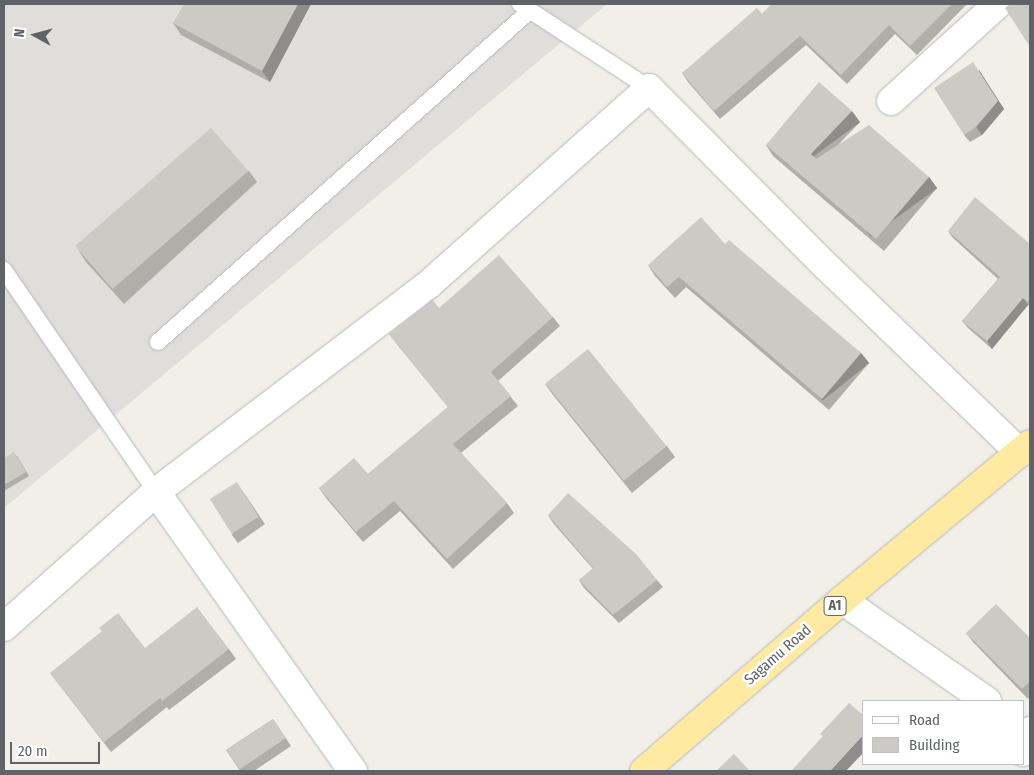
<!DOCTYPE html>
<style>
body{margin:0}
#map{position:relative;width:1034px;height:775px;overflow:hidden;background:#f1efe8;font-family:"Fira Sans Condensed",sans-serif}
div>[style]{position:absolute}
.industrial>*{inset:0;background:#e0deda}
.roads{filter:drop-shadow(0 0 1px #b5b8bc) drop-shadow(0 0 1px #b5b8bc)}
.service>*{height:16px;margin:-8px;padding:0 8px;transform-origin:8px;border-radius:8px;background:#fff}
.minor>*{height:28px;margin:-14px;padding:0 14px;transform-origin:14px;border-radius:14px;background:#fff}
.trunk>*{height:28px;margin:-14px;padding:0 14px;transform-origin:14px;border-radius:14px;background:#feeaa1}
.wall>*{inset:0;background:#afaea9}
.shaded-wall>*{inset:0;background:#8f8d8a;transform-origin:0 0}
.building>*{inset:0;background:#cccac5;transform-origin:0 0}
span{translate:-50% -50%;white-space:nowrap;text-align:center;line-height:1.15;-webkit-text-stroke:5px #fff;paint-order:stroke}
.shield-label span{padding:1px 4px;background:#fff;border:1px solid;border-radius:4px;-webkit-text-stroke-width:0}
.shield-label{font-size:14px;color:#5f6368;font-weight:700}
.street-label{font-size:15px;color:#5f6368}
.frame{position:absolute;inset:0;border:5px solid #5f6368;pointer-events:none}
.legend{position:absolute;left:862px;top:700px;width:162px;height:65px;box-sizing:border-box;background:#fff;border:1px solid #bfc1c3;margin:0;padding:6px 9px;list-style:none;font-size:15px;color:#5f6368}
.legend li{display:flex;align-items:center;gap:10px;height:25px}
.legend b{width:25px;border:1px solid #bfc1c3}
.north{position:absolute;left:10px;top:10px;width:50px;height:50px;-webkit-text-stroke:4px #fff;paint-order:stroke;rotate:277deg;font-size:14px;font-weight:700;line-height:20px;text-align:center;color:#5f6368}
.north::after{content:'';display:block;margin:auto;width:18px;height:22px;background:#5f6368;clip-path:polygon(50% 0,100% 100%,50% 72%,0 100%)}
.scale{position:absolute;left:10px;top:742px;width:90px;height:22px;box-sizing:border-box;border:2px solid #5f6368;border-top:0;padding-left:6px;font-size:15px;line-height:18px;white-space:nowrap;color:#5f6368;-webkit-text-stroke:4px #fff;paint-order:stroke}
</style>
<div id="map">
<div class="industrial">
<div style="clip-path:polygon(4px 4px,607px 4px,4px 508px)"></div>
</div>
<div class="roads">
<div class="service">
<div style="left:520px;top:4px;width:154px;rotate:33.1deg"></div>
<div style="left:4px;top:270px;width:269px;rotate:55.6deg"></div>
<div style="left:158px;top:342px;width:498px;rotate:-41.7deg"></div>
</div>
<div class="minor">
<div style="left:891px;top:101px;width:144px;rotate:-42.2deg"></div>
<div style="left:156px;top:492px;width:342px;rotate:54.8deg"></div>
<div style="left:842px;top:600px;width:177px;rotate:34.9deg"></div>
<div style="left:4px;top:627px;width:203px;rotate:-41.6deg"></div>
<div style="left:156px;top:492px;width:342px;rotate:-37.3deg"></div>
<div style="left:428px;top:285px;width:296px;rotate:-41.7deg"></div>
<div style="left:649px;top:88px;width:252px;rotate:45.2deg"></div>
<div style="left:827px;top:267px;width:268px;rotate:43.9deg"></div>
<div style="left:1023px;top:752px;width:22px;rotate:-72deg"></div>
</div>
<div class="trunk">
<div style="left:644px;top:771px;width:262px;rotate:-40.8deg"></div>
<div style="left:842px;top:600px;width:244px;rotate:-39.7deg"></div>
</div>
</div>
<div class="wall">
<div style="clip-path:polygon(311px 4px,270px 82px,181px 35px,173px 23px)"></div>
<div style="clip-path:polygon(772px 4px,967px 4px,917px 55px,895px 34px,847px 84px,806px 45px,720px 119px,688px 82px,682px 73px,762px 14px)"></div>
<div style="clip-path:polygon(979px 70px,1004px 109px,982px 135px,970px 142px,964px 135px)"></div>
<div style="clip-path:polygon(860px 122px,839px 144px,929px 177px,937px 188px,884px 251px,773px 156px,766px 145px)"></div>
<div style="clip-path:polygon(249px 171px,257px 182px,124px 304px,86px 262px,79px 251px)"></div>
<div style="clip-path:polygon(948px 231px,1030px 244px,1030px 307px,1028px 305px,992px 349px,968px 328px,962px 321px,998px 279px,953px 238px)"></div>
<div style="clip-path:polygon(725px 244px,861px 353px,869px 363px,829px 410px,686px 287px,675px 298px,655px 276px,648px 265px)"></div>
<div style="clip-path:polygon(553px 317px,560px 326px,498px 381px,518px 406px,461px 453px,507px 503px,514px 513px,453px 569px,400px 511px,363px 542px,326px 498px,319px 488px,368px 474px,448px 407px,396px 343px,389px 334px)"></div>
<div style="clip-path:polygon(545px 384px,667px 446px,675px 457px,632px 493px,553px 395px)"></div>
<div style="clip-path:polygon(17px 456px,29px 476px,4px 491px,4px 458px)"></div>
<div style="clip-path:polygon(242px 490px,265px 524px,238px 543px,232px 535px)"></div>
<div style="clip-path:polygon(548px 515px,657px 580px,663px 587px,619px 623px,584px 588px,579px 580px,593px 569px,553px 523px)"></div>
<div style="clip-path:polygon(966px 633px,1030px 638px,1030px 696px,1028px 699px,973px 642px)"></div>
<div style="clip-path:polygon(145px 648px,229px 649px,236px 659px,169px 710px,167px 707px,111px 752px,50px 673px)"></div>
<div style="clip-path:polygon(273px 719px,291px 746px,254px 771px,240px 771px,226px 750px)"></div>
</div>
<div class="shaded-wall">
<div style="clip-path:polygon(298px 4px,311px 4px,270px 82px,262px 71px)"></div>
<div style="clip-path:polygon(979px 70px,1004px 109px,982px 135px,976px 127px)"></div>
<div style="left:852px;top:111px;width:14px;height:59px;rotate:54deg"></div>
<div style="left:929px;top:177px;width:14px;height:82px;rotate:54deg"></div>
<div style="clip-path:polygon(1023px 298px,1028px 305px,992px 349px,987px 341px)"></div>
<div style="left:861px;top:353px;width:13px;height:60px;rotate:51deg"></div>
<div style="clip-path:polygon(863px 735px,863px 753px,846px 771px,830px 771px)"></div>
</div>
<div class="building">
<div style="clip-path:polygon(184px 4px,298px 4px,262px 71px,173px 23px)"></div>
<div style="clip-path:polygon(772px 4px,952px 4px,910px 46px,889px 25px,841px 75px,800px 36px,714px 111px,682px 73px,757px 8px,762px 14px)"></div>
<div style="clip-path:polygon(1010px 4px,1030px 4px,1030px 47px,1005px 8px)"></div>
<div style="clip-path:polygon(973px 62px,998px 101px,976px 127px,964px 135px,934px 88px)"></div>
<div style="clip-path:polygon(819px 82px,852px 111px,811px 154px,816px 159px,869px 125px,929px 177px,876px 239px,766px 145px)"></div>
<div style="left:211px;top:128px;width:57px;height:180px;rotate:49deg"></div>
<div style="clip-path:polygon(975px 197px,1030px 244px,1030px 300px,1028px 302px,1023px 298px,987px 341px,962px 321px,1000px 277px,948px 231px)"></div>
<div style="clip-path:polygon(701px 217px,725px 244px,729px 240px,861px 353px,822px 399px,679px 277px,667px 287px,648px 265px)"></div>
<div style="clip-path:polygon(499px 255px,553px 317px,491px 372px,511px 396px,453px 444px,507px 503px,447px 559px,394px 501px,356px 532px,319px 488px,354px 458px,368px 474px,448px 407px,389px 334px,432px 299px,439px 308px)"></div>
<div style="left:588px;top:349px;width:125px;height:55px;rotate:51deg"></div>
<div style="clip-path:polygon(14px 452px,26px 472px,4px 485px,4px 458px)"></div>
<div style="left:237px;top:482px;width:41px;height:32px;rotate:58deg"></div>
<div style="clip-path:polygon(568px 493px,636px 554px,657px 580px,613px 615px,579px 580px,593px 568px,548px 515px)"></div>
<div style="clip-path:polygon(996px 604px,1030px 638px,1030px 681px,1022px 689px,966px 633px)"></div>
<div style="clip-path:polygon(197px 607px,229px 649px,162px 701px,160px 698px,104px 742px,50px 673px,102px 631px,99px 628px,118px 613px,145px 648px)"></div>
<div style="clip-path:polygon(849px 703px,863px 715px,863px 735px,830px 771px,791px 771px,823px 736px,820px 734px)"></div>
<div style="left:273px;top:719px;width:23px;height:56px;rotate:56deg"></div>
<div style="clip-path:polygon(734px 754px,750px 771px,716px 771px)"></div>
</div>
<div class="shield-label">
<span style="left:835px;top:606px">A1</span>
</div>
<div class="street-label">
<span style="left:778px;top:655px;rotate:-41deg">Sagamu Road</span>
</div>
<div class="frame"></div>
<ul class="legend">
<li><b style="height:6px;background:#fff"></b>Road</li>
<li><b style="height:14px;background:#cccac5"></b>Building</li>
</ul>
<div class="north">N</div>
<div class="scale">20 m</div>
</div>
